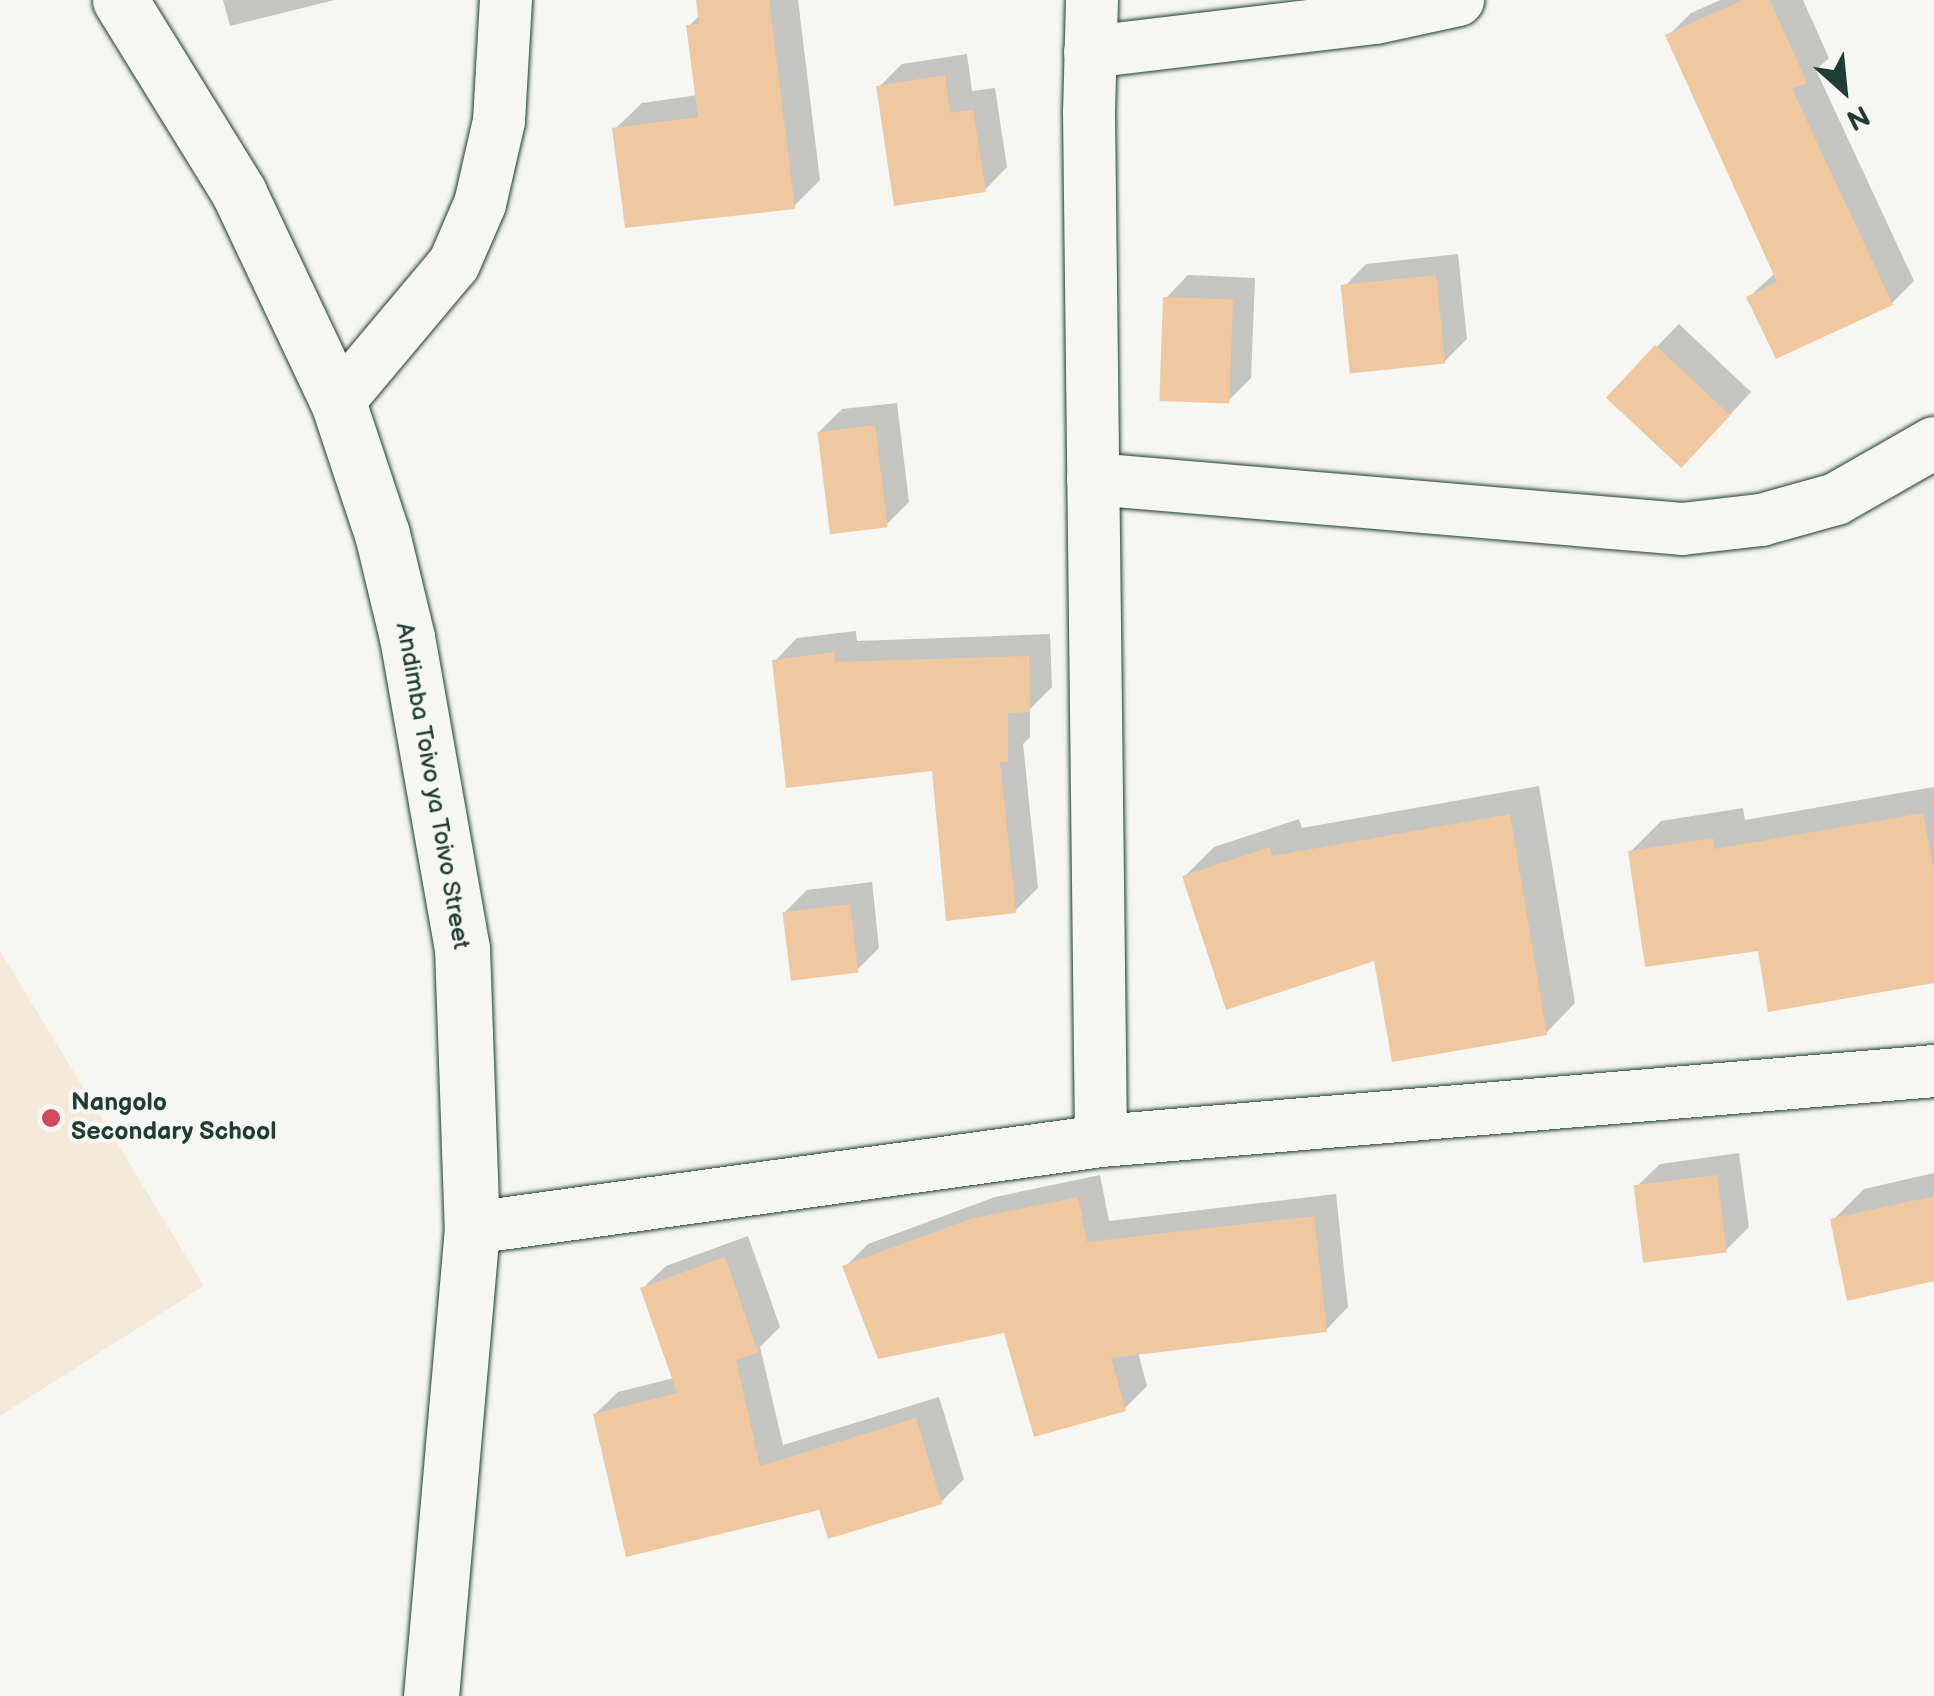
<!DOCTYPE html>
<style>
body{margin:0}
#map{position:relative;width:1934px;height:1696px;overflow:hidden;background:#f6f6f2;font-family:"Balsamiq Sans",sans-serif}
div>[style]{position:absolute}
.built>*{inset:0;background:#f4e8d9}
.shadow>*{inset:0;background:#0003}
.building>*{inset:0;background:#f0c89f;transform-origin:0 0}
.roads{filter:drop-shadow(0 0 2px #1f3d34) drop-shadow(0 0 2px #1f3d34)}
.street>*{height:52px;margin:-26px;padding:0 26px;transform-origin:26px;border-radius:26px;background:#f6f6f2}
.secondary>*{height:55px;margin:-27.5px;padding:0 27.5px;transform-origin:27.5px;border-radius:27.5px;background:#f6f6f2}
.dots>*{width:28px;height:28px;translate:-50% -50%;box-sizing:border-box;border:5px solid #f6f6f2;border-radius:50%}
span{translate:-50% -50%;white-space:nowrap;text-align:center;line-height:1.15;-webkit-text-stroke:9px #f6f6f2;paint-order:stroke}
.street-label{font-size:25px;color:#1f3d34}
.poi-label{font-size:25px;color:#1f3d34;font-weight:700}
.left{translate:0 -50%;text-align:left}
.north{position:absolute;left:1794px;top:40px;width:100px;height:100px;-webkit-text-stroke:8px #f6f6f2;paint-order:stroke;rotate:153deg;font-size:28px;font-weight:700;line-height:40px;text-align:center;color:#1f3d34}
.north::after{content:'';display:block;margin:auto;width:35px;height:45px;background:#1f3d34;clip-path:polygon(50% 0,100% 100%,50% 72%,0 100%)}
</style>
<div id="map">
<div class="built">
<div style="clip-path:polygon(0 951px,204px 1286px,0 1416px)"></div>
</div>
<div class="shadow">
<div style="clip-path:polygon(223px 0,335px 0,230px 26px)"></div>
<div style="clip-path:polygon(698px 0,798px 0,820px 180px,794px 206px,615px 129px,642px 103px,698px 95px,689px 26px,700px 15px)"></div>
<div style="clip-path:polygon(1720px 0,1803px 0,1829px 58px,1816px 70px,1914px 281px,1892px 303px,1749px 297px,1775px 273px,1668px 36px,1691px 13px)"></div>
<div style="clip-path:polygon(967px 54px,972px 91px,995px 88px,1007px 167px,985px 190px,879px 87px,902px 64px)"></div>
<div style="clip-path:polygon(1458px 254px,1467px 339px,1444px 362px,1344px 287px,1366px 264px)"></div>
<div style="clip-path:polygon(1188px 275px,1255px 278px,1251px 378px,1228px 401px,1166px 298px)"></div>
<div style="clip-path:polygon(1679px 324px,1751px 392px,1704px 443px,1608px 397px)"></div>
<div style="clip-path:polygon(897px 403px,909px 502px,886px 525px,819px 432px,842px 409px)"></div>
<div style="clip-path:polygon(856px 631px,857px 641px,1050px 634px,1052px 687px,1030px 709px,1030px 737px,1023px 744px,1038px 888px,1015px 911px,934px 768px,775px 661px,797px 638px)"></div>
<div style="clip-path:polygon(1539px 786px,1575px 1003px,1546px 1033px,1185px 876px,1214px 847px,1299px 819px,1302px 828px)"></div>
<div style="clip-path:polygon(1934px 787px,1934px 980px,1760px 948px,1630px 852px,1661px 821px,1743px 808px,1745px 820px)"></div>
<div style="clip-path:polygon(872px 882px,879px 948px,856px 971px,785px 912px,807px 890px)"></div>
<div style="clip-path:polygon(1739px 1153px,1749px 1227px,1726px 1250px,1637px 1186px,1660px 1164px)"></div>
<div style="clip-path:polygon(1934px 1173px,1934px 1279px,1833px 1220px,1864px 1189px)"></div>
<div style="clip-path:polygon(1100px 1175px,1109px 1221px,1336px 1194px,1348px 1307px,1326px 1330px,1138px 1352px,1147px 1386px,1124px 1409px,1006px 1330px,845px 1267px,868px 1244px,995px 1197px)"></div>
<div style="clip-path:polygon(748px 1236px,780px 1327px,760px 1347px,783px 1445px,939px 1397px,964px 1479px,941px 1502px,821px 1507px,595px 1414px,618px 1392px,674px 1378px,643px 1288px,666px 1266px)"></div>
</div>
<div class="building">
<div style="clip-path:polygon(696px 0,769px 0,795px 209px,625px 228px,612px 128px,698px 117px,686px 25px,699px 24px)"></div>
<div style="clip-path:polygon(1743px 0,1770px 0,1807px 83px,1792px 89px,1893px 305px,1776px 359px,1746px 297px,1777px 282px,1665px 35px)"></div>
<div style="clip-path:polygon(945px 75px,950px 113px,973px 110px,986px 192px,894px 206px,876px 86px)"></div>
<div style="left:1436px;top:275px;width:89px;height:96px;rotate:84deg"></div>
<div style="left:1163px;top:297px;width:70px;height:104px;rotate:2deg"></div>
<div style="left:1655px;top:345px;width:103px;height:72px;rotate:43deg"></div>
<div style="left:875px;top:425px;width:103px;height:58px;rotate:83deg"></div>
<div style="clip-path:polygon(834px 652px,835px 662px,1029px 656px,1030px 712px,1008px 713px,1008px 762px,1000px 762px,1016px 913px,946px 921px,932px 771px,786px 788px,772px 660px)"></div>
<div style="clip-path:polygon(1923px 813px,1934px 873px,1934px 983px,1768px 1012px,1758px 951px,1645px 967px,1628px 851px,1713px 838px,1715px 849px)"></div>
<div style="clip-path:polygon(1510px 814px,1547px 1035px,1392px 1062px,1374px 961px,1226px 1010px,1182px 876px,1270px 847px,1272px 856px)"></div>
<div style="left:850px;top:904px;width:69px;height:68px;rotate:83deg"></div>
<div style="left:1717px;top:1175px;width:78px;height:84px;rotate:83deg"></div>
<div style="clip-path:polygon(1934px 1196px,1934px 1281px,1847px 1301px,1830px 1219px)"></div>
<div style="clip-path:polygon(1078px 1197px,1087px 1242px,1314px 1216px,1327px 1332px,1111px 1358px,1126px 1411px,1034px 1437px,1004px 1333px,878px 1359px,842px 1266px,970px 1219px)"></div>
<div style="clip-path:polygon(725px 1257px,758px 1352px,736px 1360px,760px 1466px,916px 1418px,942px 1504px,828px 1539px,819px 1510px,626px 1557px,593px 1414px,677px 1393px,640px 1288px)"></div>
</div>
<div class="roads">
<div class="street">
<div style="left:1092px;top:0;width:112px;rotate:91.5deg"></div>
<div style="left:1089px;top:112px;width:1029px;rotate:89.33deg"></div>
<div style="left:1090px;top:52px;width:287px;rotate:-6.8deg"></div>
<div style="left:1375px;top:18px;width:85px;rotate:-12.2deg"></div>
<div style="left:338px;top:402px;width:180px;rotate:-50deg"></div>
<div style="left:454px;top:264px;width:65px;rotate:-66.6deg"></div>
<div style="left:480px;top:204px;width:85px;rotate:-77.1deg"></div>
<div style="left:499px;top:121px;width:121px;rotate:-86.7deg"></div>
<div style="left:1093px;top:479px;width:591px;rotate:4.85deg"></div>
<div style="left:1682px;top:529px;width:80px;rotate:-6.5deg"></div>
<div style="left:1761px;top:520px;width:78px;rotate:-15.6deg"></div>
<div style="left:1836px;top:499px;width:113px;rotate:-29.7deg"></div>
<div style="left:472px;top:1228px;width:635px;rotate:-7.87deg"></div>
<div style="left:1101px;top:1141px;width:836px;rotate:-4.8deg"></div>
</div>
<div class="secondary">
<div style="left:120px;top:0;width:227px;rotate:58.3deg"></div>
<div style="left:239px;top:193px;width:231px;rotate:64.7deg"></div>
<div style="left:338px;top:402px;width:139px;rotate:71.6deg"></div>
<div style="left:382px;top:534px;width:106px;rotate:76.4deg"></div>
<div style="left:407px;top:637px;width:316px;rotate:80deg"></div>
<div style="left:462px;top:948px;width:280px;rotate:88deg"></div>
<div style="left:472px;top:1228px;width:470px;rotate:95deg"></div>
</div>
</div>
<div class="dots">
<div style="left:51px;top:1118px;background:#d1495b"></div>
</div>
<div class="street-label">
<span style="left:432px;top:786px;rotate:80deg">Andimba Toivo ya Toivo Street</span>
</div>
<div class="poi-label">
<span class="left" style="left:71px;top:1118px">Nangolo<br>Secondary School</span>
</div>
<div class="north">N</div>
</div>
